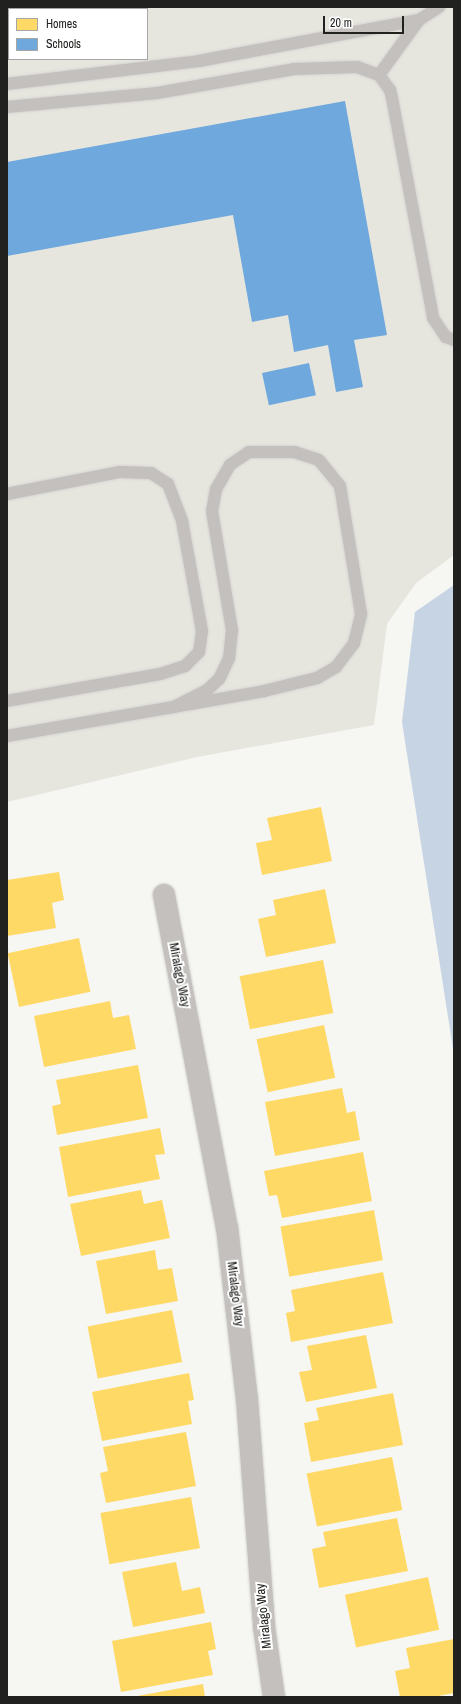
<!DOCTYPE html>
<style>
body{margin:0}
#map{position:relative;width:461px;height:1704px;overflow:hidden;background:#f6f6f3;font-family:"Archivo Narrow",sans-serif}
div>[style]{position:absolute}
.built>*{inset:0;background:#e6e5de}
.water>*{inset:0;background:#c6d4e4}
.homes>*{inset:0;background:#ffd966;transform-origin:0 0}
.schools>*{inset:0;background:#6fa8dc;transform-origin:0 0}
.roads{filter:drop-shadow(0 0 1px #d3d3d2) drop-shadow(0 0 1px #d3d3d2)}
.service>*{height:12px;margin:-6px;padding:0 6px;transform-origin:6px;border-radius:6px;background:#c3c0bd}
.minor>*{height:22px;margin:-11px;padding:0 11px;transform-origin:11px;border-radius:11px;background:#c3c0bd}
span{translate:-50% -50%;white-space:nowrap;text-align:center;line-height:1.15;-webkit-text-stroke:4px #fff;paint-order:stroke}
.street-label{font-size:13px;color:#21211f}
.frame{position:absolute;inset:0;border:8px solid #21211f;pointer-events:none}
.legend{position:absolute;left:8px;top:8px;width:140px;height:52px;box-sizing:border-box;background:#fff;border:1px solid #a6a6a5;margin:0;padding:5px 7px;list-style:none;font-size:12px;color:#21211f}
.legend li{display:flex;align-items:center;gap:8px;height:20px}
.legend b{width:20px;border:1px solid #a6a6a5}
.scale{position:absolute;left:323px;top:16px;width:81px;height:18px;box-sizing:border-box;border:2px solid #21211f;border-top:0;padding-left:5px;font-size:12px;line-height:14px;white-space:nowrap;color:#21211f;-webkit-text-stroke:3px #fff;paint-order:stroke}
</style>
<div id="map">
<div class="built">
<div style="clip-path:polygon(evenodd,7px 7px,454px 7px,454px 555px,416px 583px,387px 624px,374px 725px,197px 757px,7px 802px,7px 7px,9px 9px,147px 9px,147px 59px,9px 59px,9px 9px)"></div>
</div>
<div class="water">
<div style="clip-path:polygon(454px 585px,454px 1055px,402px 722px,415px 612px)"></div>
</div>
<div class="homes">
<div style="clip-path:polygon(321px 807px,332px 861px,262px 875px,256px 843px,272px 840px,267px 818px)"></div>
<div style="clip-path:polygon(59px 872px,64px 900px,52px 903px,56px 928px,7px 936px,7px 880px)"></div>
<div style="clip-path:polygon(325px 889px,336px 943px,266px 957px,258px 919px,276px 915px,273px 900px)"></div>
<div style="left:79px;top:938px;width:55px;height:73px;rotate:78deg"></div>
<div style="left:323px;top:960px;width:54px;height:85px;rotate:79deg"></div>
<div style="clip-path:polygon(110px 1001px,113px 1018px,129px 1015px,136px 1049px,44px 1067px,34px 1016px)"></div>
<div style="left:324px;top:1025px;width:54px;height:69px;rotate:78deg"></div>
<div style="clip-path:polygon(138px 1065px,148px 1118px,57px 1135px,52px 1106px,61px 1104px,56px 1080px)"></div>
<div style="clip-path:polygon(342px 1088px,347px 1113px,355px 1111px,360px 1140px,275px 1156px,265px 1102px)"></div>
<div style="clip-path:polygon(160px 1128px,165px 1154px,155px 1155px,160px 1179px,68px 1197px,59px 1147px)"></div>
<div style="clip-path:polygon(363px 1152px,372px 1201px,282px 1218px,277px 1195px,269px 1196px,264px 1171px)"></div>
<div style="clip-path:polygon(141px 1190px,144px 1204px,162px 1200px,170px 1238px,81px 1256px,70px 1204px)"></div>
<div style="left:374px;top:1210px;width:51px;height:95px;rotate:80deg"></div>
<div style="clip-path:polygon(155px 1250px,158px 1270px,172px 1268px,178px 1301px,106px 1314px,96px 1261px)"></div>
<div style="clip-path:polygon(383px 1272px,393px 1323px,291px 1342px,286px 1313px,295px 1311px,291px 1290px)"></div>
<div style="left:172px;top:1310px;width:53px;height:86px;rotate:79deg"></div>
<div style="clip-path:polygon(366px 1335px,377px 1388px,306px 1402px,299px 1372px,312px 1370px,307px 1346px)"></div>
<div style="clip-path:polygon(189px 1373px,194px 1400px,188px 1401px,192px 1424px,102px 1441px,92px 1392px)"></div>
<div style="clip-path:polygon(393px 1393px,403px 1445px,311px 1462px,304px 1423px,319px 1420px,316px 1408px)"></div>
<div style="clip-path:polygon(186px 1432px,196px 1486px,106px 1503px,100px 1473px,108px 1471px,103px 1447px)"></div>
<div style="left:392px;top:1457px;width:54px;height:87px;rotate:79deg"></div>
<div style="left:191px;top:1497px;width:52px;height:92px;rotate:80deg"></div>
<div style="clip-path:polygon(397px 1518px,408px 1571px,319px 1588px,312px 1549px,326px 1546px,323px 1532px)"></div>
<div style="clip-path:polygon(176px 1562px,182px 1591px,200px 1587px,205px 1613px,133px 1627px,122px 1572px)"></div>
<div style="left:428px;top:1577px;width:54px;height:85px;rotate:78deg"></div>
<div style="clip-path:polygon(211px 1622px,216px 1649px,208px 1651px,213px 1675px,121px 1692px,112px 1641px)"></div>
<div style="clip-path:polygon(454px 1639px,454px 1693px,433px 1697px,400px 1697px,395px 1671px,410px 1668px,406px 1648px)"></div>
<div style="clip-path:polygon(203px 1684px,205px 1697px,137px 1697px,137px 1696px)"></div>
</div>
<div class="schools">
<div style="clip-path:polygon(345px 101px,387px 335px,354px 340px,363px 387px,336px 392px,328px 345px,294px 352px,288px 315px,252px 322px,233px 215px,7px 256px,7px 162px)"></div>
<div style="left:309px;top:363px;width:33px;height:48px;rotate:78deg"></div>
</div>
<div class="roads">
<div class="service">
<div style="left:379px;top:75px;width:68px;rotate:-54deg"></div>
<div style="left:7px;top:84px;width:193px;rotate:-6.8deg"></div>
<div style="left:199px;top:61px;width:224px;rotate:-10.6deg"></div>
<div style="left:419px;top:20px;width:24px;rotate:-33deg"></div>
<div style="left:7px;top:107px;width:151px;rotate:-5.3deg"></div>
<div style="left:157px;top:93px;width:139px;rotate:-9.9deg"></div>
<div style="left:294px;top:69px;width:63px;rotate:-1.8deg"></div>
<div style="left:357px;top:67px;width:23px;rotate:20deg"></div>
<div style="left:379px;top:75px;width:19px;rotate:54deg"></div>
<div style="left:390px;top:90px;width:8px;rotate:76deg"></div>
<div style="left:392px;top:98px;width:224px;rotate:79.4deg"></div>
<div style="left:433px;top:318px;width:23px;rotate:56deg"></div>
<div style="left:446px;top:337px;width:9px;rotate:21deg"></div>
<div style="left:7px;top:494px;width:114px;rotate:-11.1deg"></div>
<div style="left:119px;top:472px;width:32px;rotate:2deg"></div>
<div style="left:151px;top:473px;width:20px;rotate:33deg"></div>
<div style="left:168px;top:484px;width:40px;rotate:69deg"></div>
<div style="left:182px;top:521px;width:112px;rotate:79.7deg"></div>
<div style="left:202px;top:631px;width:21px;rotate:98deg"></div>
<div style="left:199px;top:652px;width:20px;rotate:135deg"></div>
<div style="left:185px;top:666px;width:26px;rotate:162deg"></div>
<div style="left:160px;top:674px;width:155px;rotate:170deg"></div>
<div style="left:7px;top:736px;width:261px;rotate:-9.9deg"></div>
<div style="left:264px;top:691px;width:55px;rotate:-13.8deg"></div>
<div style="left:317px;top:678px;width:22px;rotate:-30deg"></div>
<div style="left:336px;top:667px;width:30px;rotate:-53deg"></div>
<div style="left:354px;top:643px;width:30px;rotate:-76deg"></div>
<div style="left:361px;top:614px;width:130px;rotate:-99.3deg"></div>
<div style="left:340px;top:486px;width:33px;rotate:-129deg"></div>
<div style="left:319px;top:460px;width:26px;rotate:-162deg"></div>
<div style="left:294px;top:452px;width:45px;rotate:180deg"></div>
<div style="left:249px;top:452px;width:23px;rotate:146deg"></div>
<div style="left:230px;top:465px;width:28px;rotate:120deg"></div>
<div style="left:216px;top:489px;width:22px;rotate:100deg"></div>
<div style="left:212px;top:511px;width:121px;rotate:80.5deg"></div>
<div style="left:232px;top:630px;width:28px;rotate:96deg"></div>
<div style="left:229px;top:658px;width:23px;rotate:115deg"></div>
<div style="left:219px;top:679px;width:16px;rotate:137deg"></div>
<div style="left:207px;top:690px;width:37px;rotate:153deg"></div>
</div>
<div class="minor">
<div style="left:164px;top:895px;width:338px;rotate:79.3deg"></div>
<div style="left:227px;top:1227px;width:173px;rotate:83.4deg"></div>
<div style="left:247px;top:1399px;width:229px;rotate:85.7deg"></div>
<div style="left:264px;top:1627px;width:71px;rotate:81.9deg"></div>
</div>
</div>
<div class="street-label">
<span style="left:179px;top:975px;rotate:79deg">Miralago Way</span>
<span style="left:235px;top:1294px;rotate:83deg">Miralago Way</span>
<span style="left:264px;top:1616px;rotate:-96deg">Miralago Way</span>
</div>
<div class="frame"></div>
<ul class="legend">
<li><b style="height:11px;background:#ffd966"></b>Homes</li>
<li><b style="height:11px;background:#6fa8dc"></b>Schools</li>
</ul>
<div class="scale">20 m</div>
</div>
